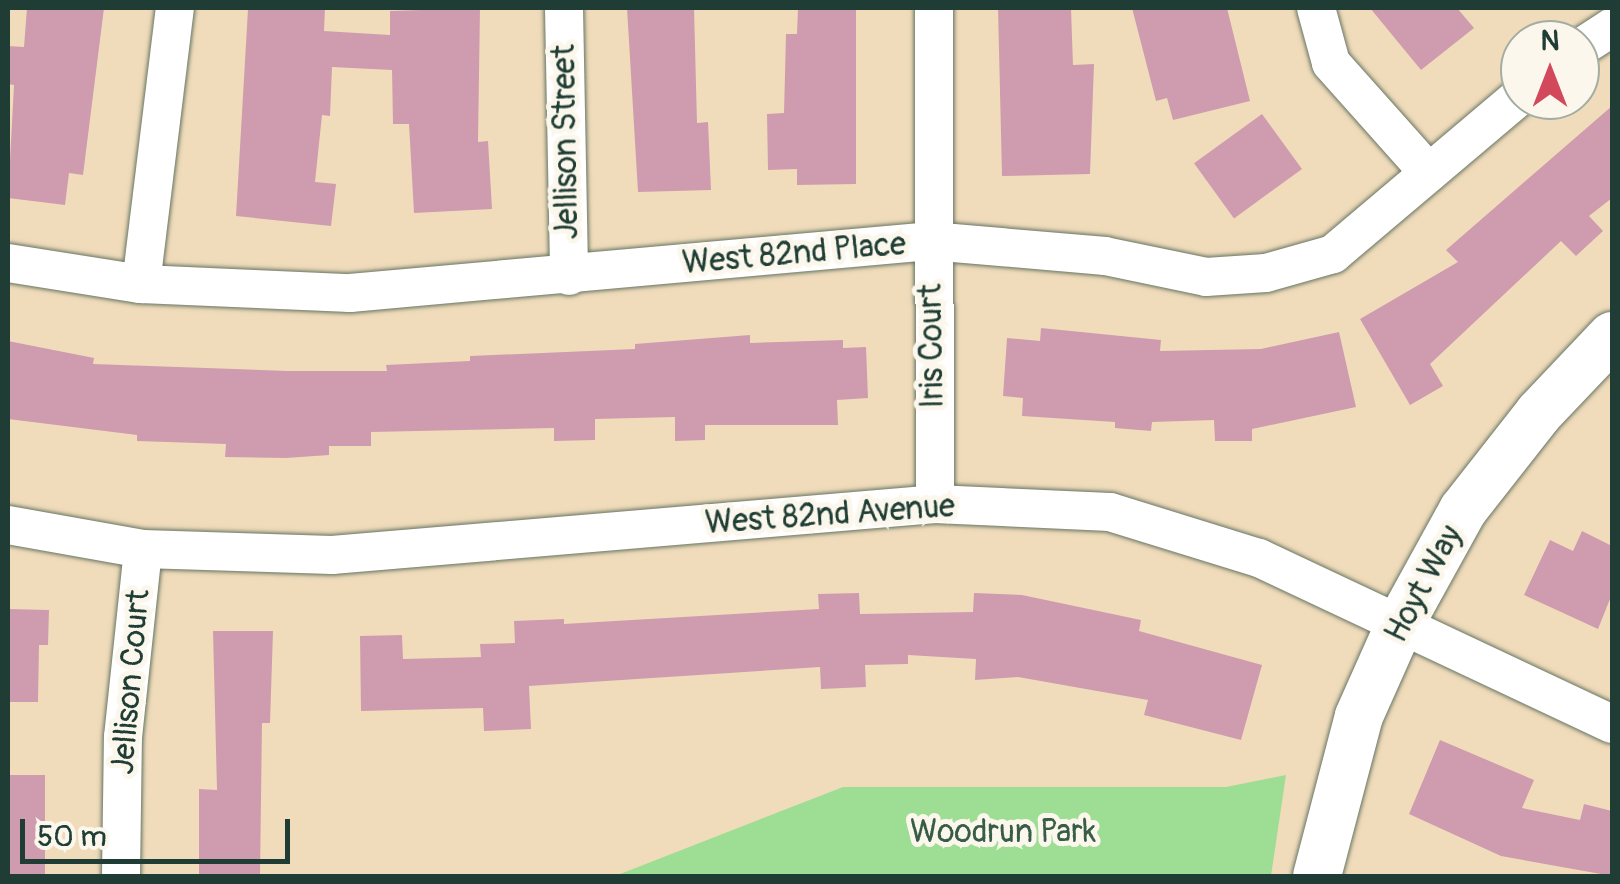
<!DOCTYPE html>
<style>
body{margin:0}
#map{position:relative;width:1620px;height:884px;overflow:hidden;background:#f0dcbb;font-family:Pangolin,sans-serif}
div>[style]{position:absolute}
.green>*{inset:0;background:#9ede94}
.building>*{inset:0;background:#cf9caf;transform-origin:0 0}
.roads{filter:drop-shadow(0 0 2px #687563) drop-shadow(0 0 2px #687563)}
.minor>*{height:38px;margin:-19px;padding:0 19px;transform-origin:19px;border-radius:19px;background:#fff}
.tertiary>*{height:48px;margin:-24px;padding:0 24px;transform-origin:24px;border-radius:24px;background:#fff}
span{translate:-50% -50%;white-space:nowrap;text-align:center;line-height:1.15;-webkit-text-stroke:10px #fbf7ec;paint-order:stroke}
.street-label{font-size:32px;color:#1f3d34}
.park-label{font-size:32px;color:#385d47}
.frame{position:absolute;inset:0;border:10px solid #1f3d34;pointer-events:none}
.north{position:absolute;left:1500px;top:20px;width:100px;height:100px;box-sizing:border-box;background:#fbf7ec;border:2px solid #a3ada2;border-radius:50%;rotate:0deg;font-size:28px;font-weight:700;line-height:40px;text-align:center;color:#1f3d34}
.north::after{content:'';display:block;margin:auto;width:35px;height:45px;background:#d1495b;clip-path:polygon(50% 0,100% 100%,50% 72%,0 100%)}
.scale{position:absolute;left:20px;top:819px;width:270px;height:45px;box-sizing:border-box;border:5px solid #1f3d34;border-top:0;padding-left:12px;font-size:30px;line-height:35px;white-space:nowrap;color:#1f3d34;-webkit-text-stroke:8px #fbf7ec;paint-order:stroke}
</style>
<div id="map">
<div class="green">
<div style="clip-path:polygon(1286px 775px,1271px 876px,615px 876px,843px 787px,1226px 787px)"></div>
</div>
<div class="building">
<div style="clip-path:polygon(27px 8px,104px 8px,83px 175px,69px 173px,65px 205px,8px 198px,14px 85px,8px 84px,8px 46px,24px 47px)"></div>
<div style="clip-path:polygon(325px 8px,324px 31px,390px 35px,390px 11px,480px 8px,478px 142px,488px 141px,492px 209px,414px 213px,409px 124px,393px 124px,392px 70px,332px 67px,330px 116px,322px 115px,315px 182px,336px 184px,331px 226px,236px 216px,248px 9px)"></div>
<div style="clip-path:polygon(627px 8px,694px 8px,697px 123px,708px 122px,711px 190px,638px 192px)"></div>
<div style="clip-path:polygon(798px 8px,856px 8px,856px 184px,797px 185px,797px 169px,768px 170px,767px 114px,784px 113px,786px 34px,797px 34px)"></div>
<div style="clip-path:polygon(998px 8px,1071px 8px,1073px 65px,1094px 64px,1090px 174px,1002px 176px)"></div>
<div style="clip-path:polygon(1132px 8px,1227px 8px,1250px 101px,1173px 120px,1167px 98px,1156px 101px)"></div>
<div style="clip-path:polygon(1370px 8px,1457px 8px,1474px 28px,1421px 70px)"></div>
<div style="clip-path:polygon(1612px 106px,1612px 198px,1589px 216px,1603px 231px,1576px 256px,1561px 241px,1430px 364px,1443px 386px,1410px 405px,1360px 319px,1458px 262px,1446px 250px)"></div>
<div style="left:1262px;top:114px;width:68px;height:84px;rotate:54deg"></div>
<div style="clip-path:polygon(1041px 328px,1161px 340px,1160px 351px,1261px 349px,1339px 332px,1356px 407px,1252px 429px,1252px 441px,1215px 441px,1214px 420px,1152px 422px,1151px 431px,1115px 428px,1115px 422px,1022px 416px,1023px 398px,1003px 396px,1007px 338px,1040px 341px)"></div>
<div style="clip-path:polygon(750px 335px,750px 343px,843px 340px,843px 348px,866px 347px,868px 398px,837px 400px,838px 425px,705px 425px,705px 440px,675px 441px,675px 417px,595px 419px,595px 440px,554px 441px,554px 428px,371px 432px,371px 446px,329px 446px,329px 455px,286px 458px,225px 457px,226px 444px,137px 441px,137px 435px,8px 419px,8px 341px,94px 358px,93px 364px,288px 371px,387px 371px,386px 365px,470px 361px,470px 356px,635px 349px,635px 344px)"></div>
<div style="clip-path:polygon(1582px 531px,1612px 546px,1612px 594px,1598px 629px,1524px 595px,1550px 540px,1573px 551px)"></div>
<div style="clip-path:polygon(859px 593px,860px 614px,973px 612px,974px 593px,1022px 595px,1141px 620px,1139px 631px,1262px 665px,1241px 740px,1144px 715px,1148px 700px,1018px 677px,975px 680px,976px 659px,908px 655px,908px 664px,865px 665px,866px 687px,821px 689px,820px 667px,529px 686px,531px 729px,484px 731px,483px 708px,361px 711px,360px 636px,402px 635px,403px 659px,481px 657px,480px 644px,515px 643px,514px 621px,564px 619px,564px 624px,819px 609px,818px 594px)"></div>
<div style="clip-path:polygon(8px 609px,49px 610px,48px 645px,39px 645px,38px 702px,8px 702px)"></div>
<div style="clip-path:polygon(213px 631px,273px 631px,270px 723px,262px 723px,260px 876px,199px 876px,199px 789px,217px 790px)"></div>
<div style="clip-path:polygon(1440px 740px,1534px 780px,1522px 808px,1580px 820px,1584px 804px,1612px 811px,1612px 876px,1501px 856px,1409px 814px)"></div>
<div style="left:8px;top:775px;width:37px;height:101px"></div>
</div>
<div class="roads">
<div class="minor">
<div style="left:564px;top:8px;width:268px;rotate:88.9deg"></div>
<div style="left:934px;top:8px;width:496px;rotate:89.9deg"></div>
<div style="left:1316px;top:8px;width:57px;rotate:74.7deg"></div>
<div style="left:1331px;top:63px;width:147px;rotate:48.3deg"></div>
<div style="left:1580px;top:48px;width:38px;rotate:-33deg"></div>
<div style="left:8px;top:263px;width:135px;rotate:9deg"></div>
<div style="left:141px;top:284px;width:209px;rotate:2.5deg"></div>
<div style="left:350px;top:293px;width:582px;rotate:-5.12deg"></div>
<div style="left:930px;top:241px;width:176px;rotate:4.9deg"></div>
<div style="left:1105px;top:256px;width:103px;rotate:11.7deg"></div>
<div style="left:1206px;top:277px;width:60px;rotate:-3.8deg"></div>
<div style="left:1266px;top:273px;width:70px;rotate:-15.8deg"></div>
<div style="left:1333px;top:254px;width:245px;rotate:-40.2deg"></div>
<div style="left:141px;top:284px;width:278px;rotate:-83deg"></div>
<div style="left:8px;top:525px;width:137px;rotate:10.1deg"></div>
<div style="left:143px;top:549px;width:189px;rotate:1.8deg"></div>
<div style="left:332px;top:555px;width:605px;rotate:-4.83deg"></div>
<div style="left:935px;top:504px;width:175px;rotate:2.6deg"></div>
<div style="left:1110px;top:512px;width:156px;rotate:17.2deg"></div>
<div style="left:1259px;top:558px;width:390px;rotate:25.2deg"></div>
<div style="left:121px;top:876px;width:139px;rotate:-89.2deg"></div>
<div style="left:123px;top:737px;width:189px;rotate:-83.9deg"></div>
</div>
<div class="tertiary">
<div style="left:1317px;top:876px;width:165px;rotate:-75.3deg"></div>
<div style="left:1359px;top:716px;width:98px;rotate:-66deg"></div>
<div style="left:1399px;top:626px;width:132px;rotate:-61.1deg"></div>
<div style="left:1463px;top:510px;width:123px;rotate:-51.9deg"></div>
<div style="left:1539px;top:413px;width:106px;rotate:-46.5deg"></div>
</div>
</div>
<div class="street-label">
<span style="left:566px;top:142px;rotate:-91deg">Jellison Street</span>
<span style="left:794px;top:254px;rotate:-5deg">West 82nd Place</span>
<span style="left:932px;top:346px;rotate:-91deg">Iris Court</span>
<span style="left:830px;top:515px;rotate:-4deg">West 82nd Avenue</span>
<span style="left:1424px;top:584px;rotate:-62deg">Hoyt Way</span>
<span style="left:131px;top:682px;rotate:-85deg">Jellison Court</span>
</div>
<div class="park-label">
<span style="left:1003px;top:832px">Woodrun Park</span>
</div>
<div class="frame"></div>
<div class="north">N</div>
<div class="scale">50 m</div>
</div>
